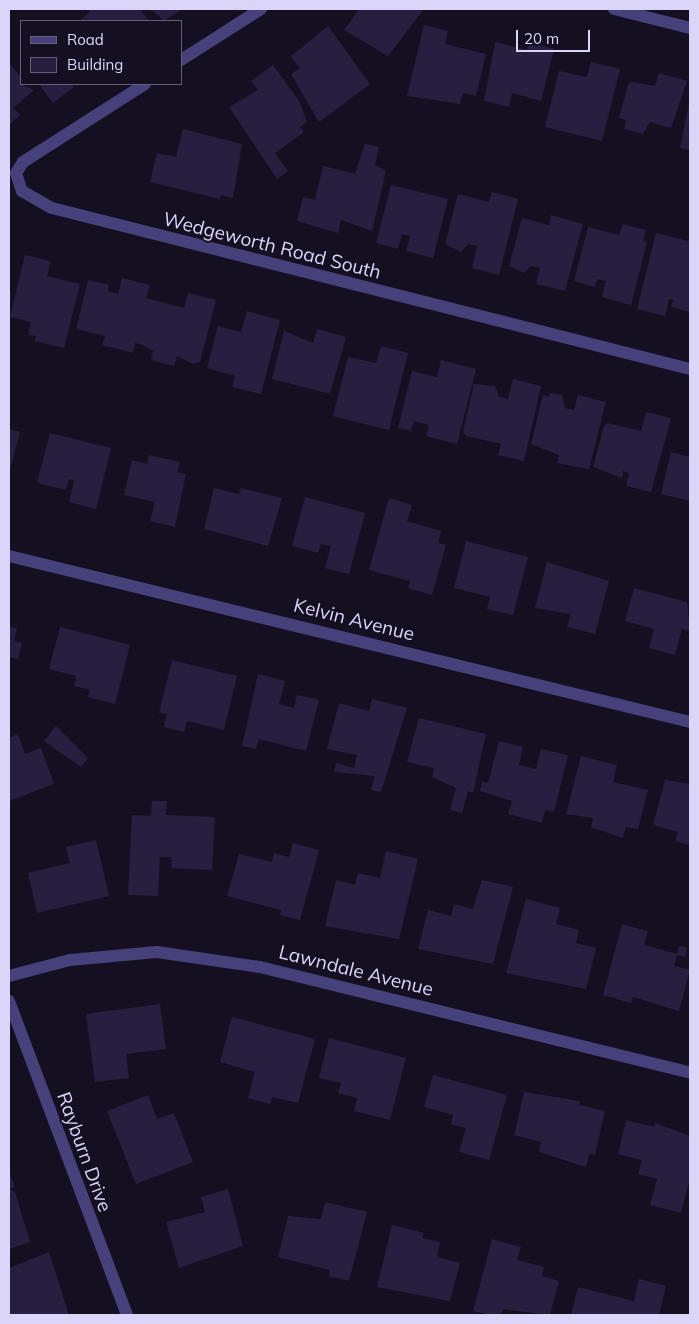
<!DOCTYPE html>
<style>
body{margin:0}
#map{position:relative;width:699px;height:1324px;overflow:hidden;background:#141021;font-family:Mulish,sans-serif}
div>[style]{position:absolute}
.building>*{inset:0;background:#271f3f}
.minor>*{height:12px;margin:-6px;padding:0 6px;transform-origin:6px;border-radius:6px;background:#46417a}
span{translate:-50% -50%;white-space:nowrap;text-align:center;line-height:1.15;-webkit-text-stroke:4px #141021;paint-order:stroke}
.street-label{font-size:19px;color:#dcd5fa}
.frame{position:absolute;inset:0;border:10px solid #dcd5fa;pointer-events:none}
.legend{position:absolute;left:20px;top:20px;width:162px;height:65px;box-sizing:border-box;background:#141021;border:1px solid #645f78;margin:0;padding:6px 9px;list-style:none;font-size:15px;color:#dcd5fa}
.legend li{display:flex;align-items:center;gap:10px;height:25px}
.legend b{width:25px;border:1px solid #645f78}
.scale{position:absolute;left:516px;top:30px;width:74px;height:22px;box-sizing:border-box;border:2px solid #dcd5fa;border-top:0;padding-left:6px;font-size:15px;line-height:18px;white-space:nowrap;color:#dcd5fa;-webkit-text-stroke:4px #141021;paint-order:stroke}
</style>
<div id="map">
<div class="building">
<div style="clip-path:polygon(92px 9px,140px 9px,149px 21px,80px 21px)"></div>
<div style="clip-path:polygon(151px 9px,182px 9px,164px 21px)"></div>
<div style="clip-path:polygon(359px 9px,424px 9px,388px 56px,344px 30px)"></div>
<div style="clip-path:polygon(424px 25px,448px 31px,445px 44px,486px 54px,476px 96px,463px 93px,460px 104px,407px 96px)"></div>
<div style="clip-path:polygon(328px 26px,370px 84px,319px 122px,291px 74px,300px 68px,291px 56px)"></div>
<div style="clip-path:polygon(495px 42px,527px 50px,529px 43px,554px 49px,541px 101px,512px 93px,509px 107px,484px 101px)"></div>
<div style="clip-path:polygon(591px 62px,620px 69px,602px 141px,545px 127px,559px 71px,587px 77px)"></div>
<div style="clip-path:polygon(9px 63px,21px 77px,21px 84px,34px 90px,13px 108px,20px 115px,9px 125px)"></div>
<div style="clip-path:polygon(273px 65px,299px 101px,307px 122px,300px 127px,304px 132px,275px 153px,288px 171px,277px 179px,229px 107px,258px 90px,251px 81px)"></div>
<div style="clip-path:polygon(659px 73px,687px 81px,671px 128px,650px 122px,643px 134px,624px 129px,626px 120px,619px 118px,629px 82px,655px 86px)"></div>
<div style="clip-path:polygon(39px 84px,71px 84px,74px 87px,53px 103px)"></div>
<div style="clip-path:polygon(690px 99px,690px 150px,680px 148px)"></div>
<div style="clip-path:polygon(183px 129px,242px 144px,233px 198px,221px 195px,220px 199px,150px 182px,157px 153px,176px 157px)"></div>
<div style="clip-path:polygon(365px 144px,379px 147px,375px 165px,386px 171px,372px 231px,341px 220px,338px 233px,297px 221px,303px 197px,315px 200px,323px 166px,355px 174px)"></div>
<div style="clip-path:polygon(391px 185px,448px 199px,433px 258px,406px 251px,410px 236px,402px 234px,398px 249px,376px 243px)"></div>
<div style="clip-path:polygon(492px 192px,518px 199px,499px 275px,472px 268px,477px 246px,468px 244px,461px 252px,445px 244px,458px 194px,489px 202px)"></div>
<div style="clip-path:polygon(551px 215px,583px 224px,565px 291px,536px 284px,540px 268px,531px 266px,524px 273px,509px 266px,522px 218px,549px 225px)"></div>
<div style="clip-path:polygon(623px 224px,646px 230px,643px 241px,647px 242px,631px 305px,602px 297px,606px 281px,597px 279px,595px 287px,574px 281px,588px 227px,619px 235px)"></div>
<div style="clip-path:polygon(656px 233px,688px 241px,690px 234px,690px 312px,671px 307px,673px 300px,669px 299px,665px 316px,637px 309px)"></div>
<div style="clip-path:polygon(25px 255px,51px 261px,47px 276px,80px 284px,64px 348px,34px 341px,36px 336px,28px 335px,31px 322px,10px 317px)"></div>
<div style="clip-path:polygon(122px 278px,150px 285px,146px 298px,184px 308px,188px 293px,216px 300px,200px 362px,193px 364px,177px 356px,174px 366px,151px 360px,153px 351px,143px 345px,135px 343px,133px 353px,102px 345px,105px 336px,76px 329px,88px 280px,109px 285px,108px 291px,118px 294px)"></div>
<div style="clip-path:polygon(247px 311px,280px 320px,261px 394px,232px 387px,235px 376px,207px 368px,218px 326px,241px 332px)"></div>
<div style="clip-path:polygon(317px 329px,346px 337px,330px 394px,272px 379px,284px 331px,313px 343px)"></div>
<div style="clip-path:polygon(381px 346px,408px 353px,389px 430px,333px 416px,348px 357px,376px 363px)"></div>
<div style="clip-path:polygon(441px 360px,476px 369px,457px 444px,426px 436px,429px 425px,414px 421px,411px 431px,398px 428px,412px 371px,437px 377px)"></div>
<div style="clip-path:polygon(513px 379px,541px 386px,524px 461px,498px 455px,501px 444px,466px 436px,463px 431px,474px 384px,495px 386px,499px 397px,508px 399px)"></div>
<div style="clip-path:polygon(550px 393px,562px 395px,565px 408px,574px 410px,578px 395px,606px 402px,589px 469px,557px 463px,559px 455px,531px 444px,543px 395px,549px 397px)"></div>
<div style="clip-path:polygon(646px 412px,671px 418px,651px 492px,626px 486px,629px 473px,623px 471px,622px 478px,593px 467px,604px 426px,607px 423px,641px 431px)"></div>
<div style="clip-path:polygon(9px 429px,20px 432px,9px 473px)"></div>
<div style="clip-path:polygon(50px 433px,111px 448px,96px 509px,69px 502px,74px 480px,69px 479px,66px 490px,37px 483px)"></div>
<div style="clip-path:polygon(671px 452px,690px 457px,690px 501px,661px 494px)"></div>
<div style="clip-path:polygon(149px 455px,180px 462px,177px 472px,186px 474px,175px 527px,150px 521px,155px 502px,124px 495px,132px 460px,147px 464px)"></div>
<div style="clip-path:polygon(214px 488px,239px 494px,241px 488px,282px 498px,268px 546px,204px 529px)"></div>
<div style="clip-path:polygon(305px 497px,365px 513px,349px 574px,325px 568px,331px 546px,321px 544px,318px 553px,292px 546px)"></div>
<div style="clip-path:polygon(389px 498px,412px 505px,407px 521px,441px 531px,438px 543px,446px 545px,432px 595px,408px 588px,410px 581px,369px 570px)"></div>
<div style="clip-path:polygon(466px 541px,528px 557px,513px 615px,487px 609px,490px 597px,454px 588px)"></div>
<div style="clip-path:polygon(547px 562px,609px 581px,595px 634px,567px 627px,571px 614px,535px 608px)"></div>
<div style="clip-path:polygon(634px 588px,687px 602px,690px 631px,682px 629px,675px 655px,649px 648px,654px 629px,625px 621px)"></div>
<div style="clip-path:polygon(9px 627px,17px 628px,14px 641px,22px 643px,18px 659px,9px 657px)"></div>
<div style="clip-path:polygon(60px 627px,130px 645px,115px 704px,88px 697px,90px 690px,74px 686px,76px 676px,49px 669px)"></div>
<div style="clip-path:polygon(172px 660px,237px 676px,224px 730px,187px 721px,184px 732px,164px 727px,167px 714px,159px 713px)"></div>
<div style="clip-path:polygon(258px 674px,285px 681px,279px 704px,294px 708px,297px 695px,319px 700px,306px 751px,259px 739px,256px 749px,242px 746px)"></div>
<div style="clip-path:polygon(372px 699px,407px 708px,381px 792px,371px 790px,375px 776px,334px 772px,336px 763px,354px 768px,357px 755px,327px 749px,339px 703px,369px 711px)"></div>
<div style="clip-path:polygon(419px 718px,486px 734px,473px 793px,468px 791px,462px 813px,450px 810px,456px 788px,432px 777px,434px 768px,407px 762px)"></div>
<div style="clip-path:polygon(56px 726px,88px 758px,81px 767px,44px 741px)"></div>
<div style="clip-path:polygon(18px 734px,25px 754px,41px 748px,54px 784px,9px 801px,9px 738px)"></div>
<div style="clip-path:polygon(499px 741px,523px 747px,519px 765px,536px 769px,541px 749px,568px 755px,554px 812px,545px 810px,542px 823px,508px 814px,512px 801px,480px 791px,482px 782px,488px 783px)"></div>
<div style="clip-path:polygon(581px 756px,617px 765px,613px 782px,648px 790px,638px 829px,626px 827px,623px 838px,591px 827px,593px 818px,566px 814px)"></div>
<div style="clip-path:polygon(665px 780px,690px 784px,690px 845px,675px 841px,678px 832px,653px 825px)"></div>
<div style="clip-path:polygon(152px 801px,167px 801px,166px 815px,215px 817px,212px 870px,171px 868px,172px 857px,160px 857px,158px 896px,128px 895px,132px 815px,151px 816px)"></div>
<div style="clip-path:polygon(96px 840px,109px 896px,37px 913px,28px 873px,70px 863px,66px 847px)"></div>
<div style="clip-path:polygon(293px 843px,319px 850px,300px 920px,280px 915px,281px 910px,227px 896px,239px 854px,272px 862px,274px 853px,289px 857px)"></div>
<div style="clip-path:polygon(386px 851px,418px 859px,399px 939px,325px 926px,336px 880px,355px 885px,358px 873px,380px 878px)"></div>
<div style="clip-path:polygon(482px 880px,513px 887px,493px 964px,418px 949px,428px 910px,451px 916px,454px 904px,473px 909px)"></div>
<div style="clip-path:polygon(526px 899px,560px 908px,556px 924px,579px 930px,576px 943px,596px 948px,586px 989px,506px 973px)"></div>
<div style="clip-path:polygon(622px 924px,648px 931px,644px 945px,677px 954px,679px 946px,687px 948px,685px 957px,677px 955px,674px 966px,690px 970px,679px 1011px,633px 997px,631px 1003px,603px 995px)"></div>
<div style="clip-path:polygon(160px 1004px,166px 1049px,126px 1054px,129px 1078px,95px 1082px,86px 1014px)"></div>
<div style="clip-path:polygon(232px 1017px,315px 1039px,298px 1103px,272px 1097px,270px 1104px,248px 1098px,255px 1072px,220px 1062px)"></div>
<div style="clip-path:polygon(329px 1038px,406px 1058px,390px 1120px,354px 1111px,357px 1098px,338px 1093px,341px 1083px,319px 1078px)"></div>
<div style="clip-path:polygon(433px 1075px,507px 1095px,489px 1160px,459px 1152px,466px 1128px,451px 1124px,453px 1115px,424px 1107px)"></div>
<div style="clip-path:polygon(524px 1092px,580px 1101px,579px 1105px,605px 1111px,595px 1155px,589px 1154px,586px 1167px,539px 1152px,541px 1142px,514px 1135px)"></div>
<div style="clip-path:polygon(148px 1095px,157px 1119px,174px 1113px,193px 1162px,136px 1184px,107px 1111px)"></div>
<div style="clip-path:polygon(626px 1120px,654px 1127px,655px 1123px,690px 1136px,690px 1178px,681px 1213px,650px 1205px,657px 1179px,638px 1174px,642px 1160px,618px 1154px)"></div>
<div style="clip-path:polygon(9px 1171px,15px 1187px,9px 1189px,15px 1192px,30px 1242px,9px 1249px)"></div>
<div style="clip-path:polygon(228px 1189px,243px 1246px,179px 1268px,166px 1222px,205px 1212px,201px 1197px)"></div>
<div style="clip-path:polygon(325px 1202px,367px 1212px,349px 1281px,329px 1276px,330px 1270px,278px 1257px,288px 1216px,321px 1219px)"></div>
<div style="clip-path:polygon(392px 1225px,424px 1233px,422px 1238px,440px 1242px,437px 1257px,460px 1263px,450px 1301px,377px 1287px)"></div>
<div style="clip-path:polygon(492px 1239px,521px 1247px,517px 1260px,544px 1267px,542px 1276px,559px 1281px,550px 1315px,503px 1309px,501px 1315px,490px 1315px,473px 1311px)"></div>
<div style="clip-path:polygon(49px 1252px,69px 1315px,9px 1315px,9px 1268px)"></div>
<div style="clip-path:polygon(639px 1279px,666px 1286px,659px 1315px,571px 1315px,578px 1287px,634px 1301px)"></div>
</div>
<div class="minor">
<div style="left:614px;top:9px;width:78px;rotate:14deg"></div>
<div style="left:181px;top:60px;width:95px;rotate:-32.5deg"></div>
<div style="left:145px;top:84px;width:145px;rotate:147.4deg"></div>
<div style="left:23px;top:162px;width:13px;rotate:122deg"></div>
<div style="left:16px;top:173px;width:19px;rotate:72deg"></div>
<div style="left:22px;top:191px;width:34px;rotate:30deg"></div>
<div style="left:52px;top:208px;width:658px;rotate:14.16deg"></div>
<div style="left:9px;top:556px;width:701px;rotate:13.7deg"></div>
<div style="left:9px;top:976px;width:63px;rotate:-14.7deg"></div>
<div style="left:70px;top:960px;width:87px;rotate:-5.3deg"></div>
<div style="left:157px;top:952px;width:104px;rotate:8.3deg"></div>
<div style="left:260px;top:967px;width:443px;rotate:13.8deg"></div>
<div style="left:9px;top:1001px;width:335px;rotate:69.4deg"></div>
</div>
<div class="street-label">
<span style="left:272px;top:246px;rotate:14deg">Wedgeworth Road South</span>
<span style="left:354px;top:620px;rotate:14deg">Kelvin Avenue</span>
<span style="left:356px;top:971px;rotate:14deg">Lawndale Avenue</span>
<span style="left:84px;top:1152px;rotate:70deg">Rayburn Drive</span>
</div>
<div class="frame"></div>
<ul class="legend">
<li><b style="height:6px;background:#46417a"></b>Road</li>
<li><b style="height:14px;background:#271f3f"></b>Building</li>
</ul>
<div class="scale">20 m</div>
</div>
